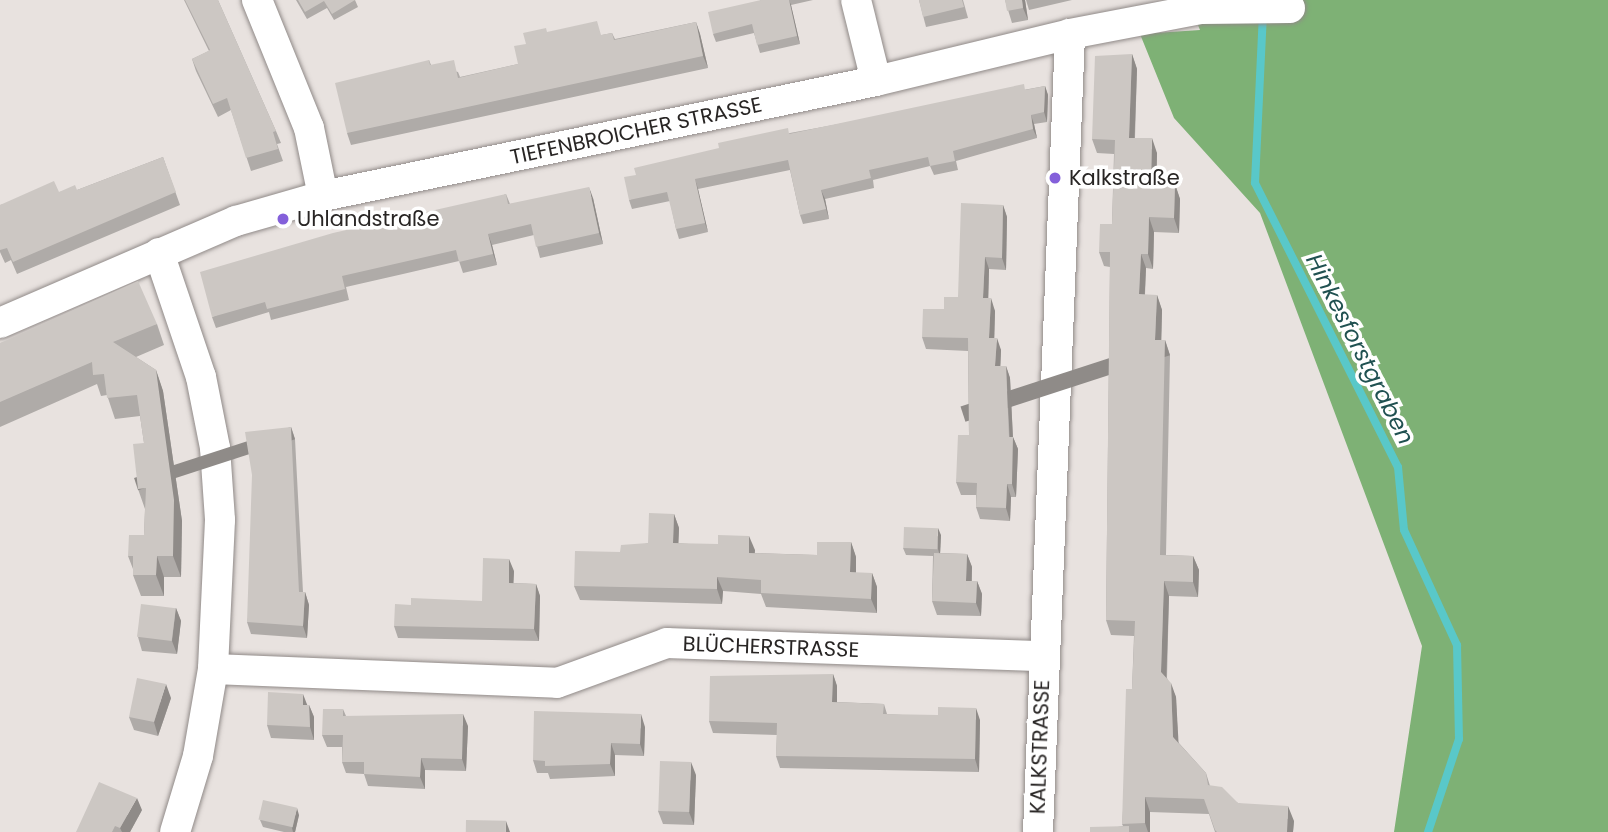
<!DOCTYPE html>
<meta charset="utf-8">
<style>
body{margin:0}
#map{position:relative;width:1608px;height:832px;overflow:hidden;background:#e8e2df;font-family:Poppins,sans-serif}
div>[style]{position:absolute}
.forest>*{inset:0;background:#7eb175}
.stream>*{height:8px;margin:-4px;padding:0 4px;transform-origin:4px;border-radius:4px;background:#59c8c9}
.roads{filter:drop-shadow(0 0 2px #908a88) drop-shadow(0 0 2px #908a88)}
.minor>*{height:30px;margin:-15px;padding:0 15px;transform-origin:15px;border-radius:15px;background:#fff}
.wall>*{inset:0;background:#afaba8}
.shaded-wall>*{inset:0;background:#8f8b88;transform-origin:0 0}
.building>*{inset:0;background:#ccc7c3;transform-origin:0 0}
.dots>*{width:19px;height:19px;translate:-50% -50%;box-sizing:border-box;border:4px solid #fff;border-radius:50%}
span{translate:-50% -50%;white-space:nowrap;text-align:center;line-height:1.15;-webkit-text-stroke:7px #fff;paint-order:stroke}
.street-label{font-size:21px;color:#282524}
.poi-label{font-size:21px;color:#282524}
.left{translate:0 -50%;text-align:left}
.water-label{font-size:23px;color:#205151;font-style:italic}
</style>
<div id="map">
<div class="forest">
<div style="clip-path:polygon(1188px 0,1608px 0,1608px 832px,1394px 832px,1422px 646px,1260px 213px,1174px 118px,1140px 34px,1200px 30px)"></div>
</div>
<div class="stream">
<div style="left:1263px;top:13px;width:170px;rotate:92.7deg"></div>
<div style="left:1255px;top:183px;width:318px;rotate:63.3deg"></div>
<div style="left:1398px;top:467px;width:63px;rotate:84.6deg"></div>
<div style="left:1404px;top:530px;width:127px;rotate:65.3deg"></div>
<div style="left:1457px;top:645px;width:94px;rotate:88.8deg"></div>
<div style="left:1459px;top:739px;width:98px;rotate:108.4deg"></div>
</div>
<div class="roads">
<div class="minor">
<div style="left:257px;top:0;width:138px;rotate:67.9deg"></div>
<div style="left:309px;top:128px;width:69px;rotate:78.4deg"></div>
<div style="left:856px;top:0;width:83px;rotate:76.1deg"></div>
<div style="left:159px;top:253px;width:131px;rotate:71.3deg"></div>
<div style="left:201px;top:377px;width:72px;rotate:78.8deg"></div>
<div style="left:215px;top:448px;width:72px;rotate:86deg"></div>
<div style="left:220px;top:520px;width:149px;rotate:92.7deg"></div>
<div style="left:213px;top:669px;width:88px;rotate:99.8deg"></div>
<div style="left:198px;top:756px;width:79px;rotate:106.8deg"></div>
<div style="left:0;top:323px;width:257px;rotate:-23.4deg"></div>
<div style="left:236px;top:221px;width:91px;rotate:-16deg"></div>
<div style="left:323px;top:196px;width:565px;rotate:-11.75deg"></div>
<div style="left:876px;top:81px;width:200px;rotate:-13.6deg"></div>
<div style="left:1070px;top:34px;width:133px;rotate:-10.8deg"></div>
<div style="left:1201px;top:9px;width:89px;rotate:-0.6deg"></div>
<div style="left:213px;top:669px;width:344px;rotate:2.3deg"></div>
<div style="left:557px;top:683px;width:117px;rotate:-20deg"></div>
<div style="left:667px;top:643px;width:376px;rotate:2deg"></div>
<div style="left:1038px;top:832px;width:799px;rotate:-87.7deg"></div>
</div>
</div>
<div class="wall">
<div style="clip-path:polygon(184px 0,218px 0,276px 131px,281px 143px,277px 144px,283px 161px,251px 171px,231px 110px,218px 117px,196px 71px,192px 59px,209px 51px)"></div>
<div style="clip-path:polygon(296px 0,355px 0,358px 7px,334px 20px,327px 8px,307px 19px)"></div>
<div style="clip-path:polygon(761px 0,813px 0,791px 5px,800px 44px,760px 53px,754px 33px,716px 42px,713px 34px)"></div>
<div style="clip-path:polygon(919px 0,963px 0,968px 18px,926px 27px)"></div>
<div style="clip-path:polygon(1005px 0,1025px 0,1028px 20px,1012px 23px)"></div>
<div style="clip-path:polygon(1026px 0,1072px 0,1029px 10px)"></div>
<div style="clip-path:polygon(696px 22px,700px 34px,708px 68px,351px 145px,347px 133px,429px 60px,431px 65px,458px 72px,460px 77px,518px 64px,547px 32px,602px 35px,612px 33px,615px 39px)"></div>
<div style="clip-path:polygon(1132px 54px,1137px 69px,1135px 138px,1157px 153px,1156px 184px,1175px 184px,1180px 199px,1179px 233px,1154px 232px,1153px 269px,1146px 268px,1145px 295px,1157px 295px,1162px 310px,1161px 340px,1165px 340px,1170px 355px,1166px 555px,1193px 556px,1199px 570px,1198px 597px,1169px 596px,1167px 678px,1176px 697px,1178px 742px,1206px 773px,1210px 786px,1238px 803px,1294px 821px,1293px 832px,1215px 832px,1209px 814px,1150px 812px,1150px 832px,1090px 832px,1123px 826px,1122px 824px,1132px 689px,1134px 636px,1111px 635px,1106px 620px,1110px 267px,1104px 266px,1099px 252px,1112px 224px,1114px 154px,1097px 153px,1092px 139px)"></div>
<div style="clip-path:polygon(1045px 86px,1048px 95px,1047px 122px,1034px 124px,1037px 138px,956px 161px,958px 170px,934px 175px,930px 166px,873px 180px,874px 188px,825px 199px,829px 219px,803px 224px,800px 215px,790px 170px,698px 189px,708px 232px,679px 239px,676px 229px,670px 201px,632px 209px,629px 200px,790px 133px)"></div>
<div style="clip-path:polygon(163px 157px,180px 205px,17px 274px,11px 260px,5px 263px,0 252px,0 205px,59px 192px,77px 190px)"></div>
<div style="clip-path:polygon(506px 194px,510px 204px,593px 198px,603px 244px,540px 258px,534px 235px,492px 245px,497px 265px,463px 273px,459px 261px,403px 274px,346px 287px,349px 300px,271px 320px,269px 312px,216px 328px,212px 317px)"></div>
<div style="clip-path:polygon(1003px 205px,1007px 217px,1006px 270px,989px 269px,988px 298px,995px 311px,994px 338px,1001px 350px,1000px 366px,1006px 366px,1010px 378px,1013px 437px,1018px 449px,1016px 497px,1011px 497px,1010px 521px,980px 519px,976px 507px,976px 495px,961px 495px,956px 482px,969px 435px,968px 351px,926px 349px,922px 337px,944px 309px,958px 297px)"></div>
<div style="clip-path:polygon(157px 324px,164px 345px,136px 357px,156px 370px,163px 391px,182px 521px,181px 577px,164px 577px,164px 596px,141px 596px,133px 575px,133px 569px,128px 556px,144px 535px,145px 509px,138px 489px,144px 443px,140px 416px,115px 419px,107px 395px,101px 396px,97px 384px,0 427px,0 343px)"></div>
<div style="clip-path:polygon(291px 427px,295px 439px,303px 592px,305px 592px,309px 605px,307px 638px,251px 634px,247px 622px)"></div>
<div style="clip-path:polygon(674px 514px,679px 528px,678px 543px,755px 550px,754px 553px,817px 555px,851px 542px,856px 557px,856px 573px,872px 573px,877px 587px,877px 613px,766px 607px,761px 594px,723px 591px,722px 604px,580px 600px,574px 586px,620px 552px,648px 543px)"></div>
<div style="clip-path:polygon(941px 535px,940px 553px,967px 554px,972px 567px,972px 581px,977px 581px,982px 594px,981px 616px,937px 615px,932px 601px,933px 556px,906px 555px,903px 548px)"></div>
<div style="clip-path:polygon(514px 571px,513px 583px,536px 584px,540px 596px,539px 641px,398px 638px,394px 626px,411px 605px,482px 601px)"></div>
<div style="clip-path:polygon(176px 608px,181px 621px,177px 654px,142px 651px,138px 637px)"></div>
<div style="clip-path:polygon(833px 674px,837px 686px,837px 702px,884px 704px,887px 714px,980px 720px,979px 772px,780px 768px,776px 756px,777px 735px,713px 733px,709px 721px)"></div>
<div style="clip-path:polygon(171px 698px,158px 736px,134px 730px,129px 717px)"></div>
<div style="clip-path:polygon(307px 705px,309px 705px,314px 717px,314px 740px,271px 738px,267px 725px)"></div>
<div style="clip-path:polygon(343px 709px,346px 716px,468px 726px,466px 771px,425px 770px,425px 789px,368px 786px,364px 774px,346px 773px,342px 762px,342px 747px,327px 747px,322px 735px)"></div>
<div style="clip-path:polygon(645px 727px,644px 756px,615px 755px,615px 776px,550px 779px,548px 773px,537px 773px,533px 760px)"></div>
<div style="clip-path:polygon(696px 775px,694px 825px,663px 824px,658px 811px)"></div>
<div style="clip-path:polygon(142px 810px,130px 832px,76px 832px)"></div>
<div style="clip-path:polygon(299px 815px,295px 832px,284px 832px,263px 827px,260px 820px)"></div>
</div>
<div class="shaded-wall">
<div style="clip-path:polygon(789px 0,791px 5px,800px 44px,797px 36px)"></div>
<div style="clip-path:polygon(1022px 0,1025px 0,1028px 20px,1023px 8px)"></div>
<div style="clip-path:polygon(696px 22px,700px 34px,708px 68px,703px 56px)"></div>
<div style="clip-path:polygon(1132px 54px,1137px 69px,1134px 152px,1129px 138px)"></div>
<div style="clip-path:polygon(1045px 86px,1048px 95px,1047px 122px,1044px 112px)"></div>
<div style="clip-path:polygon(1031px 115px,1034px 124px,1037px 138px,1033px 129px)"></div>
<div style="clip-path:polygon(1152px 138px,1157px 153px,1156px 198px,1151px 184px)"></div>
<div style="clip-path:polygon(695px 179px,698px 189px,708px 232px,705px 223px)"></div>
<div style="clip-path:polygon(1175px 184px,1180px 199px,1179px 233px,1174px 218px)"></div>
<div style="clip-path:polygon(589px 187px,593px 198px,603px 244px,599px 233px)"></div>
<div style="clip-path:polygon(821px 190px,825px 199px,829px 219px,826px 209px)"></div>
<div style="clip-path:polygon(1003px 205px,1007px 217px,1006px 270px,1002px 258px)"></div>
<div style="clip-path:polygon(1149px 217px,1154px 232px,1153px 269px,1148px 254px)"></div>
<div style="clip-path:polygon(488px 234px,492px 245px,497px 265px,493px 254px)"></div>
<div style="clip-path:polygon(1141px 254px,1146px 268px,1144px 309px,1139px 294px)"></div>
<div style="clip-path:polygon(985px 257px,989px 269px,988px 310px,983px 298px)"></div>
<div style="clip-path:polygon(1157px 295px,1162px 310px,1161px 355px,1155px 340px)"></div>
<div style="clip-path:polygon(991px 298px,995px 311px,994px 350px,989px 338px)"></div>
<div style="clip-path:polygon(997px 338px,1001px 350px,1000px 378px,995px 366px)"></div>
<div style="left:1165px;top:340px;width:16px;height:215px;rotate:72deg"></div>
<div style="clip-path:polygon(1006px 366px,1010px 378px,1013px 440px,1013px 437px,1018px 449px,1016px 497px,1012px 484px)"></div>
<div style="clip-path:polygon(156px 370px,163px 391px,182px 521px,181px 577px,173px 556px)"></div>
<div style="left:291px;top:427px;width:13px;height:165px;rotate:72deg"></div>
<div style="clip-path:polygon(1007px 484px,1011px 497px,1010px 521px,1006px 508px)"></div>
<div style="clip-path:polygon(674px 514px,679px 528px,678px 557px,673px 543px)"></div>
<div style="clip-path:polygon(938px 528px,941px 535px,940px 556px,938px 549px)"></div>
<div style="clip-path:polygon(749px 536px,755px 550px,754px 567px,749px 553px)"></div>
<div style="clip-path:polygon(851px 542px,856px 557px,856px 587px,850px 572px)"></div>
<div style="clip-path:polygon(967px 554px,972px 567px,971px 594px,966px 581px)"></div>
<div style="clip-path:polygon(157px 556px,164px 577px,164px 596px,156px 575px)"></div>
<div style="clip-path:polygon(1193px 556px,1199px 570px,1198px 597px,1193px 582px)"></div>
<div style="clip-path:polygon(509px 559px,514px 571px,513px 595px,509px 583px)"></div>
<div style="clip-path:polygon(872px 573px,877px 587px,877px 613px,871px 599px)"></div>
<div style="clip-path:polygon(717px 577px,723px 591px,722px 604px,717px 589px)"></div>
<div style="clip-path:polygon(977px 581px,982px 594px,981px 616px,976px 603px)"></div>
<div style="clip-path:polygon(1164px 581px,1169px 596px,1166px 687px,1161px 672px)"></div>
<div style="clip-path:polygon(536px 584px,540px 596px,539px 641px,534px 629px)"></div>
<div style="clip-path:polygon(305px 592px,309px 605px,307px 638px,303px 626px)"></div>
<div style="clip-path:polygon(176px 608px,181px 621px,177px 654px,172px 641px)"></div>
<div style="clip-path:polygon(833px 674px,837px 686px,837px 714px,832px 702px)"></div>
<div style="clip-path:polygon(1171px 683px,1176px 697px,1179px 751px,1173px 737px)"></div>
<div style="clip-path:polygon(166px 684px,171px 698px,158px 736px,154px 722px)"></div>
<div style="clip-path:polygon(303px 694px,308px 707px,303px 705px)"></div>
<div style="clip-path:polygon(309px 705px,314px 717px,314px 740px,310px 727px)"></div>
<div style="clip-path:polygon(976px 708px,980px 720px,979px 772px,975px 759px)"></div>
<div style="clip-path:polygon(463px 714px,468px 726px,466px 771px,462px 759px)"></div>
<div style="clip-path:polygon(641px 714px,645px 727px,644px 756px,640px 744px)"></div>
<div style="clip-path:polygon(611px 743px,615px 755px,615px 776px,610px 764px)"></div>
<div style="clip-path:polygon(421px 758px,425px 770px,425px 789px,420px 777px)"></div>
<div style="clip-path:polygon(691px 762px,696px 775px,694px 825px,689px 812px)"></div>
<div style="clip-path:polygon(1145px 797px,1150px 812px,1150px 832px,1148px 832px,1145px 823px)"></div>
<div style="clip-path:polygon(137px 798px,142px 810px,130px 832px,122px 832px,120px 828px)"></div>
<div style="clip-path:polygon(1288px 806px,1294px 821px,1293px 832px,1287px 832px)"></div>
<div style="clip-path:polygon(297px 808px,299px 815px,295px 832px,293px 832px,292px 828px)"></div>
<div style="clip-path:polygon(506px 821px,510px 832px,506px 832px)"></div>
</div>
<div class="building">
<div style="clip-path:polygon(185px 0,218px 0,276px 131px,273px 132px,278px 149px,246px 158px,227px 98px,213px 104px,192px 59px,210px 50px)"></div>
<div style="clip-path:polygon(298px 0,355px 0,332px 14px,324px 1px,305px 12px)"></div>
<div style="clip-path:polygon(761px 0,789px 0,797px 36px,757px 45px,752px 24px,713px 34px,708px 12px)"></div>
<div style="clip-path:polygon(919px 0,962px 0,964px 7px,923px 17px)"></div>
<div style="clip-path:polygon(1005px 0,1022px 0,1023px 8px,1007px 11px)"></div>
<div style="clip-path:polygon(597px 21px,601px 35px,612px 33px,614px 40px,696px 22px,703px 56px,347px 133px,335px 83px,429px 60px,430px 65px,454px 60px,458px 78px,518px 64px,514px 46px,526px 44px,523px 33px,546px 28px,547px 32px)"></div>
<div style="clip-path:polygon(1132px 54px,1129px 138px,1152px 138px,1151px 184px,1175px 184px,1174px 218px,1149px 217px,1148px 254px,1141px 254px,1139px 294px,1157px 295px,1155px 340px,1165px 340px,1160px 555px,1193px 556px,1193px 582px,1164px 581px,1161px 672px,1171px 683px,1173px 737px,1206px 773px,1208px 785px,1222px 787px,1238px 803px,1288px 806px,1287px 832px,1217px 832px,1215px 830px,1204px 799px,1145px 797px,1145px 823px,1122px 824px,1126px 689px,1132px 689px,1135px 621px,1106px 620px,1110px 252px,1099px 252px,1100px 224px,1112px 224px,1115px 140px,1092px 139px,1095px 56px)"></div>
<div style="clip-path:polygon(1024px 84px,1025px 90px,1045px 86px,1044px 112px,1031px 115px,1033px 129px,953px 151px,955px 161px,930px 166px,928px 157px,869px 170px,871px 178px,821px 190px,826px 209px,800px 215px,788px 160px,695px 179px,705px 223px,676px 229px,667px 192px,629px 200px,624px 177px,636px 175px,634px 168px,719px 148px,718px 143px,788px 128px,789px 134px)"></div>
<div style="clip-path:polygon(163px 157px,176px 192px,13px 262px,7px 248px,0 250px,0 205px,54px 181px,59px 192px,75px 185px,77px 190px)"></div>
<div style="clip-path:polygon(589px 187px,599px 233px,536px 247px,531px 224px,488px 234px,493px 254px,459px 262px,456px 250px,342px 276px,345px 289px,267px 309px,265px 302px,212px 317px,200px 272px,333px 233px,506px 194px,508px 204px)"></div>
<div style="clip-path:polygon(961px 203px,1003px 205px,1002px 258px,985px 257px,983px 298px,991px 298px,989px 338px,997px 338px,995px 366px,1006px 366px,1009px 437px,1013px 437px,1012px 484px,1007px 484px,1006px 508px,976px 507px,977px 483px,956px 482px,958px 435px,969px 435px,968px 338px,922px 337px,923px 309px,944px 309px,944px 297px,958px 297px)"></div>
<div style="clip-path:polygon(138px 281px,157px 324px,113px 342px,156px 370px,174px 500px,173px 556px,157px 556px,156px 575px,133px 575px,133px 556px,128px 556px,129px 535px,144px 535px,146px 488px,138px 489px,133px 444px,144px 443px,137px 395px,107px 398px,104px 374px,93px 375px,92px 362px,0 402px,0 343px)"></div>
<div style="clip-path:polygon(291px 427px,299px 592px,305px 592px,303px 626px,247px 622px,252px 475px,245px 432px)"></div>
<div style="clip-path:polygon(649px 513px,674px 514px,673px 543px,718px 544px,718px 535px,749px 536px,749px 553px,817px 555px,817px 542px,851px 542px,850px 572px,872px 573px,871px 599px,761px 593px,761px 580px,717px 577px,717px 589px,574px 586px,575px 551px,620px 552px,621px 545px,648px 543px)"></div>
<div style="left:904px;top:527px;width:34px;height:21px;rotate:2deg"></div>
<div style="clip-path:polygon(934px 553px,967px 554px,966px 581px,977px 581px,976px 603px,932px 601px)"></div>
<div style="clip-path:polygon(483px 558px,509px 559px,509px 583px,536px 584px,534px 629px,394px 626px,395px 604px,411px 605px,411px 598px,482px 601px)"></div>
<div style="left:141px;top:604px;width:35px;height:33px;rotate:7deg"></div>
<div style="clip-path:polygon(833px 674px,832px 702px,884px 704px,883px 714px,938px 715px,938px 707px,976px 708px,975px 759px,776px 756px,777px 723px,709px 721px,710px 676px)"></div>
<div style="clip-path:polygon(137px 678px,166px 684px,154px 722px,129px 717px)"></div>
<div style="clip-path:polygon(268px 692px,303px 694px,303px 705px,309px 705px,310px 727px,267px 725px)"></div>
<div style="clip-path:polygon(323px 709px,343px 709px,343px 734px,343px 716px,463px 714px,462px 759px,421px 758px,420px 777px,364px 774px,364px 762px,342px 762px,343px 735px,322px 735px)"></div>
<div style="clip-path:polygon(534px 711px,641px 714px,640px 744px,611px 743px,610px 764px,545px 766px,545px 761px,533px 760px)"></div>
<div style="left:660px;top:761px;width:31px;height:50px;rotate:2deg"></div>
<div style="clip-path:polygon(99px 782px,137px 798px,120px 828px,115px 826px,112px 832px,76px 832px)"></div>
<div style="left:263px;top:800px;width:35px;height:20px;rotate:13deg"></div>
<div style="left:466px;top:820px;width:40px;height:12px;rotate:1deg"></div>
<div style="clip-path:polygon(1129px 826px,1129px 832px,1090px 832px,1090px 827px)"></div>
</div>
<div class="dots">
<div style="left:1055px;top:178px;background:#8460da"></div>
<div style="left:283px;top:219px;background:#8460da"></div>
</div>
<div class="street-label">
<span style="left:636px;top:131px;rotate:-12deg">TIEFENBROICHER STRASSE</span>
<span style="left:771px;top:647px;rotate:2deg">BLÜCHERSTRASSE</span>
<span style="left:1040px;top:747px;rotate:-88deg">KALKSTRASSE</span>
</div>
<div class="poi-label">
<span class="left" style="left:1069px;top:178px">Kalkstraße</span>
<span class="left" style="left:297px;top:219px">Uhlandstraße</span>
</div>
<div class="water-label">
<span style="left:1360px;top:349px;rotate:63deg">Hinkesforstgraben</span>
</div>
</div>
